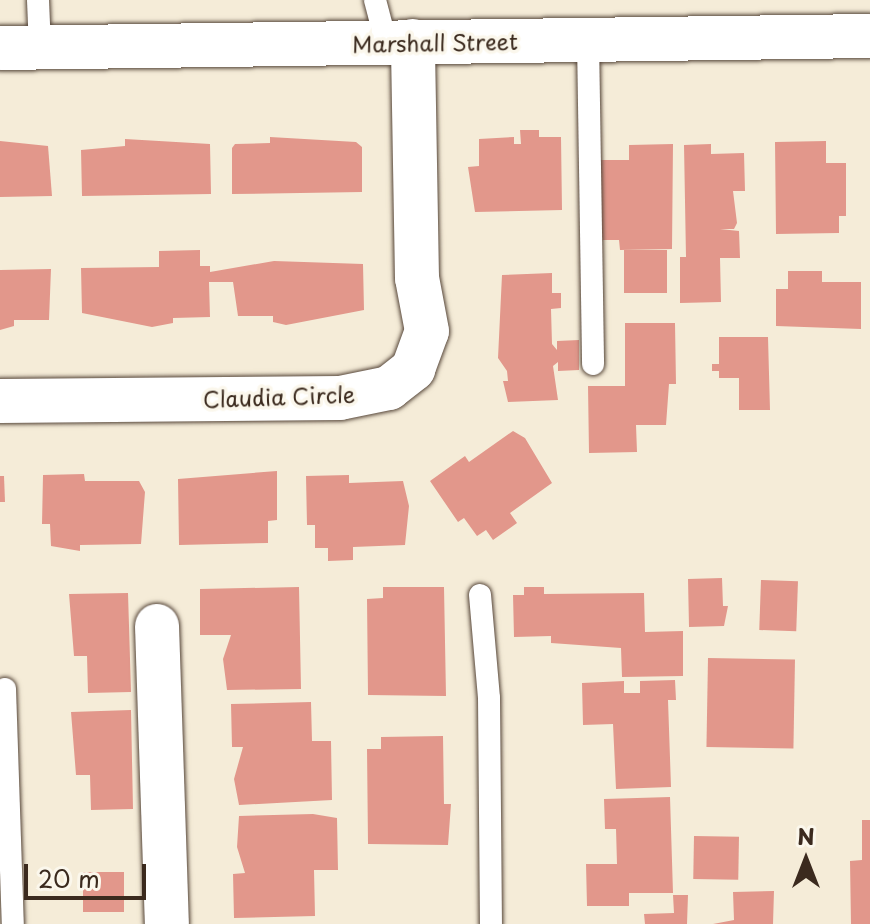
<!DOCTYPE html>
<style>
body{margin:0}
#map{position:relative;width:870px;height:924px;overflow:hidden;background:#f5ecd8;font-family:"Playpen Sans",sans-serif}
div>[style]{position:absolute}
.building>*{inset:0;background:#e2978b;transform-origin:0 0}
.roads{filter:drop-shadow(0 0 2px #57473a) drop-shadow(0 0 2px #57473a)}
.lane>*{height:22px;margin:-11px;padding:0 11px;transform-origin:11px;border-radius:11px;background:#fff}
.street>*{height:44px;margin:-22px;padding:0 22px;transform-origin:22px;border-radius:22px;background:#fff}
span{translate:-50% -50%;white-space:nowrap;text-align:center;line-height:1.15;-webkit-text-stroke:7px #fbf7ec;paint-order:stroke}
.street-label{font-size:22px;color:#3b2a1e}
.north{position:absolute;left:766px;top:820px;width:80px;height:80px;-webkit-text-stroke:6px #fbf7ec;paint-order:stroke;rotate:0deg;font-size:22px;font-weight:700;line-height:32px;text-align:center;color:#3b2a1e}
.north::after{content:'';display:block;margin:auto;width:28px;height:36px;background:#3b2a1e;clip-path:polygon(50% 0,100% 100%,50% 72%,0 100%)}
.scale{position:absolute;left:24px;top:864px;width:122px;height:36px;box-sizing:border-box;border:4px solid #3b2a1e;border-top:0;padding-left:10px;font-size:24px;line-height:28px;white-space:nowrap;color:#3b2a1e;-webkit-text-stroke:6px #fbf7ec;paint-order:stroke}
</style>
<div id="map">
<div class="building">
<div style="clip-path:polygon(520px 130px,539px 130px,539px 137px,561px 137px,562px 210px,475px 212px,468px 167px,479px 166px,479px 139px,514px 137px,514px 144px,521px 144px)"></div>
<div style="clip-path:polygon(270px 137px,356px 142px,362px 147px,362px 192px,232px 194px,232px 148px,235px 144px,270px 143px)"></div>
<div style="clip-path:polygon(125px 139px,210px 144px,211px 194px,82px 196px,81px 150px,125px 146px)"></div>
<div style="clip-path:polygon(0 141px,48px 146px,52px 196px,0 197px)"></div>
<div style="clip-path:polygon(826px 141px,826px 163px,846px 163px,846px 216px,839px 216px,839px 233px,776px 234px,775px 142px)"></div>
<div style="clip-path:polygon(673px 144px,672px 249px,620px 250px,619px 240px,598px 240px,597px 160px,629px 160px,629px 145px)"></div>
<div style="clip-path:polygon(711px 144px,711px 154px,744px 153px,745px 191px,733px 191px,737px 223px,734px 229px,720px 229px,739px 231px,740px 258px,720px 258px,721px 302px,680px 303px,680px 257px,686px 257px,684px 145px)"></div>
<div style="clip-path:polygon(200px 250px,200px 266px,210px 266px,210px 272px,274px 261px,363px 264px,364px 310px,286px 325px,273px 322px,273px 316px,238px 316px,233px 282px,209px 282px,210px 317px,173px 318px,173px 323px,152px 327px,82px 313px,81px 268px,159px 267px,159px 251px)"></div>
<div style="left:667px;top:250px;width:43px;height:43px;rotate:90deg"></div>
<div style="clip-path:polygon(51px 269px,49px 320px,14px 320px,14px 326px,0 330px,0 270px)"></div>
<div style="clip-path:polygon(788px 271px,822px 271px,822px 282px,861px 282px,861px 329px,776px 326px,776px 289px,788px 289px)"></div>
<div style="clip-path:polygon(552px 273px,552px 293px,561px 293px,561px 308px,551px 309px,552px 344px,557px 350px,557px 341px,579px 340px,579px 370px,558px 371px,558px 362px,553px 366px,558px 400px,508px 402px,503px 381px,508px 381px,507px 371px,498px 358px,502px 275px)"></div>
<div style="clip-path:polygon(625px 323px,675px 323px,676px 384px,669px 384px,666px 425px,636px 425px,637px 452px,589px 453px,588px 386px,625px 386px)"></div>
<div style="clip-path:polygon(719px 337px,768px 337px,770px 410px,739px 410px,739px 378px,719px 378px,719px 371px,712px 371px,712px 364px,719px 364px)"></div>
<div style="clip-path:polygon(513px 431px,525px 438px,552px 483px,510px 513px,517px 523px,493px 540px,486px 530px,477px 536px,464px 518px,458px 522px,430px 481px,465px 456px,469px 462px)"></div>
<div style="clip-path:polygon(277px 471px,277px 520px,268px 521px,268px 543px,179px 545px,178px 479px)"></div>
<div style="clip-path:polygon(84px 474px,85px 481px,139px 481px,145px 492px,141px 544px,80px 545px,80px 551px,51px 546px,50px 524px,42px 524px,43px 475px)"></div>
<div style="clip-path:polygon(349px 475px,349px 483px,403px 481px,409px 506px,405px 545px,353px 547px,353px 560px,328px 561px,328px 548px,315px 548px,315px 525px,307px 525px,306px 476px)"></div>
<div style="clip-path:polygon(0 476px,4px 476px,5px 502px,0 502px)"></div>
<div style="clip-path:polygon(722px 578px,723px 606px,728px 606px,724px 626px,689px 627px,688px 579px)"></div>
<div style="left:761px;top:580px;width:37px;height:50px;rotate:2deg"></div>
<div style="clip-path:polygon(299px 587px,301px 689px,227px 690px,223px 659px,231px 635px,200px 635px,200px 589px)"></div>
<div style="clip-path:polygon(383px 587px,444px 587px,446px 696px,368px 695px,367px 599px,383px 598px)"></div>
<div style="clip-path:polygon(524px 587px,544px 587px,544px 594px,644px 593px,645px 632px,683px 631px,683px 676px,622px 677px,621px 648px,551px 643px,551px 636px,514px 637px,513px 595px,524px 595px)"></div>
<div style="clip-path:polygon(128px 593px,131px 692px,88px 693px,87px 656px,74px 656px,69px 594px)"></div>
<div style="left:708px;top:658px;width:87px;height:89px;rotate:1deg"></div>
<div style="clip-path:polygon(675px 680px,676px 700px,668px 700px,671px 787px,616px 789px,613px 724px,583px 725px,582px 683px,624px 681px,624px 693px,640px 693px,640px 681px)"></div>
<div style="clip-path:polygon(311px 702px,312px 741px,331px 741px,332px 800px,239px 805px,234px 779px,243px 747px,232px 747px,231px 704px)"></div>
<div style="clip-path:polygon(131px 710px,133px 809px,91px 810px,90px 775px,76px 775px,71px 712px)"></div>
<div style="clip-path:polygon(443px 736px,444px 804px,451px 804px,448px 845px,368px 844px,367px 749px,381px 749px,381px 737px)"></div>
<div style="clip-path:polygon(670px 797px,673px 893px,629px 893px,629px 906px,587px 906px,586px 864px,617px 864px,616px 829px,605px 829px,604px 799px)"></div>
<div style="clip-path:polygon(313px 814px,337px 818px,338px 870px,314px 870px,315px 916px,234px 918px,233px 874px,245px 873px,237px 847px,239px 816px)"></div>
<div style="clip-path:polygon(862px 820px,870px 820px,870px 924px,851px 924px,850px 861px,862px 860px)"></div>
<div style="left:694px;top:836px;width:45px;height:43px;rotate:1deg"></div>
<div style="left:83px;top:872px;width:41px;height:40px"></div>
<div style="clip-path:polygon(774px 891px,773px 924px,713px 924px,734px 920px,733px 892px)"></div>
<div style="clip-path:polygon(673px 895px,688px 895px,687px 924px,645px 924px,644px 914px,674px 913px)"></div>
</div>
<div class="roads">
<div class="lane">
<div style="left:38px;top:0;width:48px;rotate:87.6deg"></div>
<div style="left:375px;top:0;width:43px;rotate:75.3deg"></div>
<div style="left:588px;top:40px;width:324px;rotate:89.1deg"></div>
<div style="left:480px;top:595px;width:103px;rotate:85deg"></div>
<div style="left:489px;top:698px;width:226px;rotate:89.5deg"></div>
<div style="left:5px;top:689px;width:235px;rotate:88.1deg"></div>
</div>
<div class="street">
<div style="left:0;top:48px;width:870px;rotate:-0.79deg"></div>
<div style="left:0;top:401px;width:340px;rotate:-0.5deg"></div>
<div style="left:340px;top:398px;width:50px;rotate:-11.5deg"></div>
<div style="left:389px;top:388px;width:31px;rotate:-38deg"></div>
<div style="left:413px;top:369px;width:40px;rotate:-69.8deg"></div>
<div style="left:427px;top:331px;width:54px;rotate:-100.7deg"></div>
<div style="left:417px;top:278px;width:237px;rotate:-91deg"></div>
<div style="left:157px;top:626px;width:298px;rotate:88.1deg"></div>
</div>
</div>
<div class="street-label">
<span style="left:435px;top:42px;rotate:-1deg">Marshall Street</span>
<span style="left:279px;top:396px;rotate:-2deg">Claudia Circle</span>
</div>
<div class="north">N</div>
<div class="scale">20 m</div>
</div>
